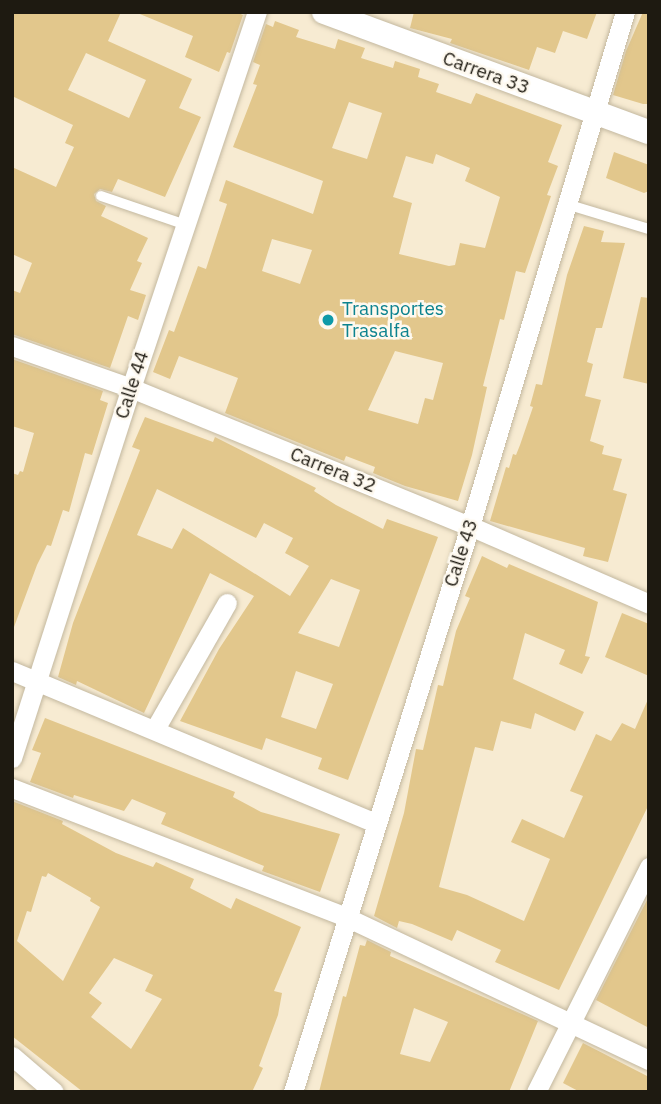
<!DOCTYPE html>
<style>
body{margin:0}
#map{position:relative;width:661px;height:1104px;overflow:hidden;background:#f7ebd2;font-family:"IBM Plex Sans",sans-serif}
div>[style]{position:absolute}
.building>*{inset:0;background:#e2c78c}
.roads{filter:drop-shadow(0 0 2px #c3b89f) drop-shadow(0 0 2px #c3b89f)}
.service>*{height:10px;margin:-5px;padding:0 5px;transform-origin:5px;border-radius:5px;background:#fff}
.minor>*{height:19px;margin:-9.5px;padding:0 9.5px;transform-origin:9.5px;border-radius:9.5px;background:#fff}
.tertiary>*{height:24px;margin:-12px;padding:0 12px;transform-origin:12px;border-radius:12px;background:#fff}
.dots>*{width:19px;height:19px;translate:-50% -50%;box-sizing:border-box;border:4px solid #fef9ef;border-radius:50%}
span{translate:-50% -50%;white-space:nowrap;text-align:center;line-height:1.15;-webkit-text-stroke:5px #fef9ef;paint-order:stroke}
.street-label{font-size:19px;color:#1e1a11}
.culture-label{font-size:19px;color:#0d838f}
.left{translate:0 -50%;text-align:left}
.frame{position:absolute;inset:0;border:14px solid #1e1a11;pointer-events:none}
</style>
<div id="map">
<div class="building">
<div style="clip-path:polygon(evenodd,12px 12px,121px 12px,108px 41px,192px 79px,179px 108px,201px 117px,165px 197px,118px 179px,112px 192px,100px 189px,94px 194px,96px 201px,106px 206px,101px 216px,148px 238px,137px 261px,142px 263px,130px 290px,146px 295px,138px 320px,128px 316px,110px 368px,12px 334px,12px 290px,20px 293px,32px 263px,12px 254px,12px 167px,56px 187px,74px 147px,65px 143px,73px 125px,12px 96px,12px 12px,86px 53px,146px 80px,129px 118px,68px 90px,86px 53px)"></div>
<div style="clip-path:polygon(135px 12px,236px 12px,243px 15px,230px 53px,227px 52px,219px 72px,185px 57px,193px 36px)"></div>
<div style="clip-path:polygon(414px 12px,597px 12px,587px 39px,563px 31px,555px 53px,537px 47px,529px 70px,450px 43px,452px 39px,410px 28px)"></div>
<div style="clip-path:polygon(643px 12px,649px 12px,649px 104px,643px 104px,613px 95px,626px 51px)"></div>
<div style="clip-path:polygon(evenodd,275px 21px,299px 30px,296px 37px,335px 49px,338px 39px,365px 48px,361px 58px,393px 68px,395px 61px,420px 69px,418px 77px,439px 84px,436px 92px,471px 104px,476px 93px,562px 125px,548px 162px,558px 166px,547px 195px,551px 196px,525px 273px,516px 271px,504px 320px,500px 319px,483px 386px,487px 387px,472px 455px,458px 501px,405px 486px,373px 473px,375px 467px,346px 456px,344px 461px,225px 413px,238px 378px,179px 356px,170px 379px,153px 372px,169px 330px,174px 332px,198px 266px,206px 269px,227px 204px,219px 201px,226px 180px,313px 214px,323px 181px,233px 147px,257px 85px,253px 84px,260px 65px,253px 62px,266px 24px,273px 27px,275px 21px,349px 102px,382px 113px,367px 159px,332px 148px,349px 102px,275px 21px,436px 154px,470px 168px,465px 181px,500px 197px,485px 248px,460px 243px,455px 265px,449px 266px,399px 254px,412px 203px,393px 197px,406px 156px,433px 164px,436px 154px,275px 21px,272px 239px,312px 250px,300px 284px,262px 271px,272px 239px,275px 21px,395px 351px,443px 363px,433px 400px,425px 398px,418px 424px,368px 410px,395px 351px)"></div>
<div style="clip-path:polygon(614px 152px,649px 165px,649px 191px,644px 193px,606px 178px)"></div>
<div style="clip-path:polygon(584px 226px,604px 231px,601px 242px,625px 243px,602px 328px,596px 328px,587px 362px,593px 364px,585px 396px,601px 400px,590px 441px,604px 446px,602px 454px,622px 459px,613px 490px,627px 494px,608px 562px,583px 556px,585px 548px,490px 521px,506px 467px,509px 468px,513px 454px,516px 455px,520px 445px,533px 407px,530px 406px,536px 384px,542px 385px,567px 275px)"></div>
<div style="clip-path:polygon(641px 297px,649px 298px,649px 384px,623px 378px)"></div>
<div style="clip-path:polygon(12px 359px,103px 391px,100px 400px,108px 403px,92px 455px,85px 453px,69px 512px,63px 510px,51px 546px,47px 545px,37px 565px,14px 627px,12px 473px,18px 475px,20px 471px,23px 472px,34px 433px,12px 426px)"></div>
<div style="clip-path:polygon(evenodd,145px 417px,213px 442px,215px 437px,316px 488px,314px 491px,336px 505px,383px 529px,387px 519px,438px 537px,348px 780px,318px 769px,322px 758px,266px 738px,262px 750px,180px 721px,219px 649px,254px 596px,210px 573px,144px 713px,77px 681px,76px 685px,58px 677px,73px 623px,140px 450px,132px 447px,145px 417px,157px 489px,256px 538px,264px 523px,293px 538px,285px 553px,309px 566px,290px 596px,183px 528px,172px 549px,137px 535px,157px 489px,145px 417px,331px 579px,360px 590px,339px 647px,298px 633px,331px 579px,145px 417px,296px 671px,333px 684px,316px 729px,281px 717px,296px 671px)"></div>
<div style="clip-path:polygon(482px 556px,507px 568px,509px 564px,598px 602px,585px 656px,590px 657px,582px 674px,559px 664px,565px 650px,525px 633px,513px 679px,584px 712px,575px 731px,535px 713px,531px 729px,501px 721px,493px 751px,475px 747px,439px 887px,467px 895px,524px 921px,550px 859px,511px 842px,522px 819px,564px 838px,583px 796px,570px 791px,596px 734px,611px 741px,622px 723px,635px 729px,649px 697px,649px 804px,559px 990px,495px 962px,501px 950px,457px 930px,452px 941px,412px 924px,399px 921px,397px 928px,374px 916px,404px 813px,416px 749px,423px 750px,438px 685px,443px 686px,456px 631px,470px 598px,465px 596px)"></div>
<div style="clip-path:polygon(622px 613px,649px 624px,649px 676px,605px 657px)"></div>
<div style="clip-path:polygon(45px 718px,235px 792px,233px 797px,261px 812px,340px 834px,320px 892px,262px 871px,264px 866px,161px 824px,166px 813px,132px 799px,124px 811px,74px 795px,73px 798px,30px 782px,41px 753px,32px 750px)"></div>
<div style="clip-path:polygon(evenodd,12px 801px,63px 821px,62px 824px,116px 853px,153px 867px,156px 862px,194px 879px,190px 888px,231px 909px,236px 898px,301px 927px,274px 991px,282px 993px,278px 1015px,259px 1066px,263px 1068px,252px 1092px,83px 1092px,12px 1036px,12px 801px,48px 873px,91px 898px,90px 901px,100px 907px,63px 981px,17px 941px,27px 911px,31px 912px,42px 876px,46px 877px,48px 873px,12px 801px,114px 958px,153px 975px,145px 991px,162px 999px,131px 1049px,91px 1017px,102px 1003px,89px 993px,114px 958px)"></div>
<div style="clip-path:polygon(649px 896px,649px 1028px,596px 1000px)"></div>
<div style="clip-path:polygon(evenodd,367px 940px,391px 952px,390px 956px,538px 1021px,509px 1092px,319px 1092px,343px 996px,346px 997px,360px 945px,365px 946px,367px 940px,414px 1008px,448px 1022px,430px 1062px,400px 1054px,414px 1008px)"></div>
<div style="clip-path:polygon(583px 1043px,649px 1077px,649px 1092px,580px 1092px,563px 1083px)"></div>
</div>
<div class="roads">
<div class="service">
<div style="left:101px;top:196px;width:90px;rotate:18.8deg"></div>
<div style="left:566px;top:204px;width:87px;rotate:16.8deg"></div>
</div>
<div class="minor">
<div style="left:12px;top:346px;width:126px;rotate:19.4deg"></div>
<div style="left:131px;top:388px;width:366px;rotate:22.2deg"></div>
<div style="left:470px;top:526px;width:195px;rotate:23.5deg"></div>
<div style="left:12px;top:671px;width:394px;rotate:22.7deg"></div>
<div style="left:155px;top:729px;width:145px;rotate:-60.3deg"></div>
<div style="left:12px;top:758px;width:389px;rotate:-72.2deg"></div>
<div style="left:131px;top:388px;width:397px;rotate:-71.5deg"></div>
<div style="left:12px;top:788px;width:358px;rotate:21.1deg"></div>
<div style="left:346px;top:917px;width:335px;rotate:25.3deg"></div>
<div style="left:12px;top:1056px;width:55px;rotate:40.6deg"></div>
<div style="left:293px;top:1092px;width:593px;rotate:-72.63deg"></div>
<div style="left:470px;top:526px;width:537px;rotate:-73.22deg"></div>
<div style="left:536px;top:1092px;width:252px;rotate:-63.3deg"></div>
</div>
<div class="tertiary">
<div style="left:324px;top:12px;width:346px;rotate:20.3deg"></div>
</div>
</div>
<div class="dots">
<div style="left:328px;top:320px;background:#0f9aa8"></div>
</div>
<div class="street-label">
<span style="left:486px;top:73px;rotate:20deg">Carrera 33</span>
<span style="left:132px;top:385px;rotate:-72deg">Calle 44</span>
<span style="left:333px;top:470px;rotate:22deg">Carrera 32</span>
<span style="left:461px;top:553px;rotate:-72deg">Calle 43</span>
</div>
<div class="culture-label">
<span class="left" style="left:342px;top:320px">Transportes<br>Trasalfa</span>
</div>
<div class="frame"></div>
</div>
